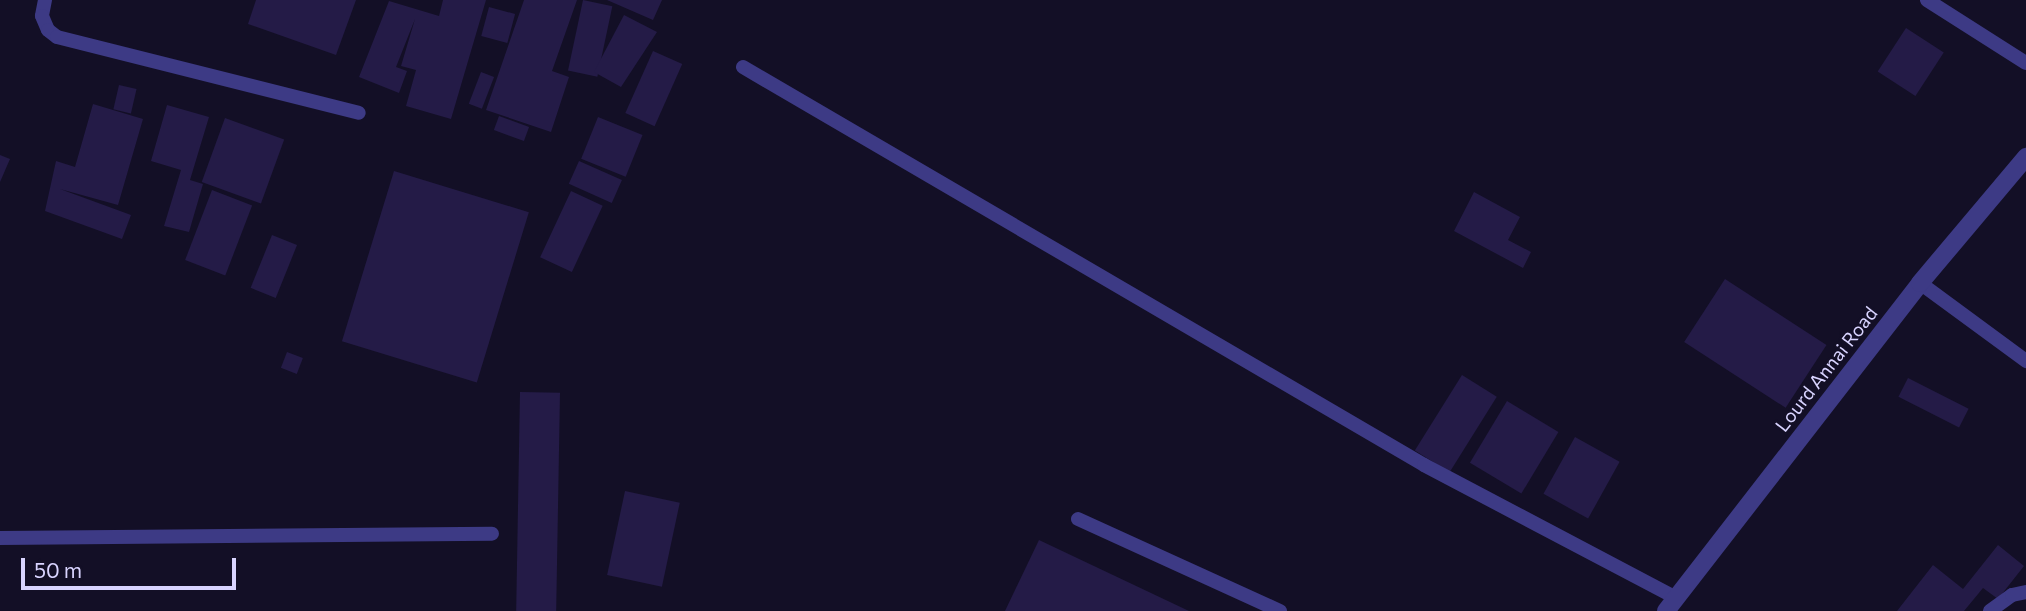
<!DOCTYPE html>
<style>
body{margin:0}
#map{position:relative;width:2026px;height:611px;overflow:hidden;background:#130f26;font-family:Commissioner,sans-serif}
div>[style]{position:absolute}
.building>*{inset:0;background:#241b47;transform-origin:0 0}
.service>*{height:14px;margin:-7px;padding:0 7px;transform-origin:7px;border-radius:7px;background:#3d3a85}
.minor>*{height:18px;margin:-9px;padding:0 9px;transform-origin:9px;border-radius:9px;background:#3d3a85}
span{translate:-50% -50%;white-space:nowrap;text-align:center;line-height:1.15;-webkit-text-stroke:5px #130f26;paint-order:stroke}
.street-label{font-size:19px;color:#d9d4ff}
.scale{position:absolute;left:21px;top:558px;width:215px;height:32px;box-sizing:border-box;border:4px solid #d9d4ff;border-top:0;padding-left:9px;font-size:21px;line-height:24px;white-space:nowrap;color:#d9d4ff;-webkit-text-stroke:5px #130f26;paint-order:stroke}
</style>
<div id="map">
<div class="building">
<div style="clip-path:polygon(256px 0,356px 0,336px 55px,248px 24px)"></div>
<div style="clip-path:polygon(443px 0,486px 0,451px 119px,406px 106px,416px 70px,401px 66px,415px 19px,396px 67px,407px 71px,399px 93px,359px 77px,389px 1px,439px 16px)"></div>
<div style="clip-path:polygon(524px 0,577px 0,552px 71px,569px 77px,551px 132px,486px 110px)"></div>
<div style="left:583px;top:0;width:30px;height:72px;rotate:12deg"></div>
<div style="clip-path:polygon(607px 0,662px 0,653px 20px)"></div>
<div style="left:489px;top:7px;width:27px;height:30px;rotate:15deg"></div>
<div style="clip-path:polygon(624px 15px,657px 32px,621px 87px,594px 72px)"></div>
<div style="left:1906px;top:28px;width:45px;height:52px;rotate:33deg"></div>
<div style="left:653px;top:51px;width:32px;height:68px;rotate:24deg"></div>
<div style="left:481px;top:72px;width:14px;height:34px;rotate:21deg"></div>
<div style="left:119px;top:85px;width:18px;height:25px;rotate:13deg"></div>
<div style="clip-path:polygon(93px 104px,143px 119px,118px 205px,60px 189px,131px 215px,122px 239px,45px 211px,56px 161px,75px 167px)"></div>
<div style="clip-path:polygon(167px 105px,209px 117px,190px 180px,203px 184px,189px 232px,164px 226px,181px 170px,151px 161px)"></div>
<div style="left:499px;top:116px;width:32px;height:15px;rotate:20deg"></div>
<div style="left:598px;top:117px;width:48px;height:45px;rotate:22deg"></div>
<div style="left:225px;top:118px;width:63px;height:68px;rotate:20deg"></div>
<div style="clip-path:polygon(0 155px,10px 159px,0 182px)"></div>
<div style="left:579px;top:161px;width:47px;height:25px;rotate:24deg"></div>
<div style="left:394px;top:171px;width:141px;height:178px;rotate:17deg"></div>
<div style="left:212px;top:190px;width:43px;height:75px;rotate:21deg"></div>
<div style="left:571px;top:191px;width:35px;height:73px;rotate:25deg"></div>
<div style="clip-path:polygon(1474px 192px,1520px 217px,1508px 240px,1531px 252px,1523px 268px,1454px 231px)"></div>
<div style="left:272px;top:235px;width:27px;height:57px;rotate:22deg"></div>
<div style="left:1725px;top:279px;width:121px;height:75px;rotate:33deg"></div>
<div style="left:287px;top:352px;width:17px;height:17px;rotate:21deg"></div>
<div style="left:1462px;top:375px;width:41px;height:89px;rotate:32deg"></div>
<div style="left:1908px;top:378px;width:68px;height:21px;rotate:27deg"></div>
<div style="left:520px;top:392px;width:40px;height:219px;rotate:1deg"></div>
<div style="left:1507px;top:401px;width:60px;height:72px;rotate:31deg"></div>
<div style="left:1575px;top:437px;width:51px;height:65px;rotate:29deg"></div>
<div style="left:625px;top:491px;width:56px;height:86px;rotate:12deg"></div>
<div style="clip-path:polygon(1039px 540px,1189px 611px,1005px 611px)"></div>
<div style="clip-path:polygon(1998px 545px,2024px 566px,1998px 599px,1983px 588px,1964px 611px,1897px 611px,1933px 565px,1963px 589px)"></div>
</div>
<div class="service">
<div style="left:45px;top:0;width:16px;rotate:101deg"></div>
<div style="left:42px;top:16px;width:15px;rotate:67deg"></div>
<div style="left:48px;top:30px;width:11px;rotate:38deg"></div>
<div style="left:57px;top:37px;width:311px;rotate:14.1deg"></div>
<div style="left:1927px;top:0;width:117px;rotate:32.5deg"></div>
<div style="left:743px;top:67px;width:789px;rotate:30.3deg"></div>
<div style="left:1424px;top:465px;width:285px;rotate:27.8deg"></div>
<div style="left:1920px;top:283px;width:132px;rotate:36.3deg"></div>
<div style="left:1078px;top:519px;width:222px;rotate:24.5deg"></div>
<div style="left:0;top:538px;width:492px;rotate:-0.5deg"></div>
<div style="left:1990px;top:611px;width:27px;rotate:-36deg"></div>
<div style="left:2012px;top:595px;width:14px;rotate:-12deg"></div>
</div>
<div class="minor">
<div style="left:1666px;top:611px;width:415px;rotate:-52.2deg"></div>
<div style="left:1920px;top:283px;width:165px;rotate:-49.9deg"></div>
</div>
<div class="street-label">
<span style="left:1826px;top:369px;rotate:-52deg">Lourd Annai Road</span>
</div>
<div class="scale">50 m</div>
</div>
